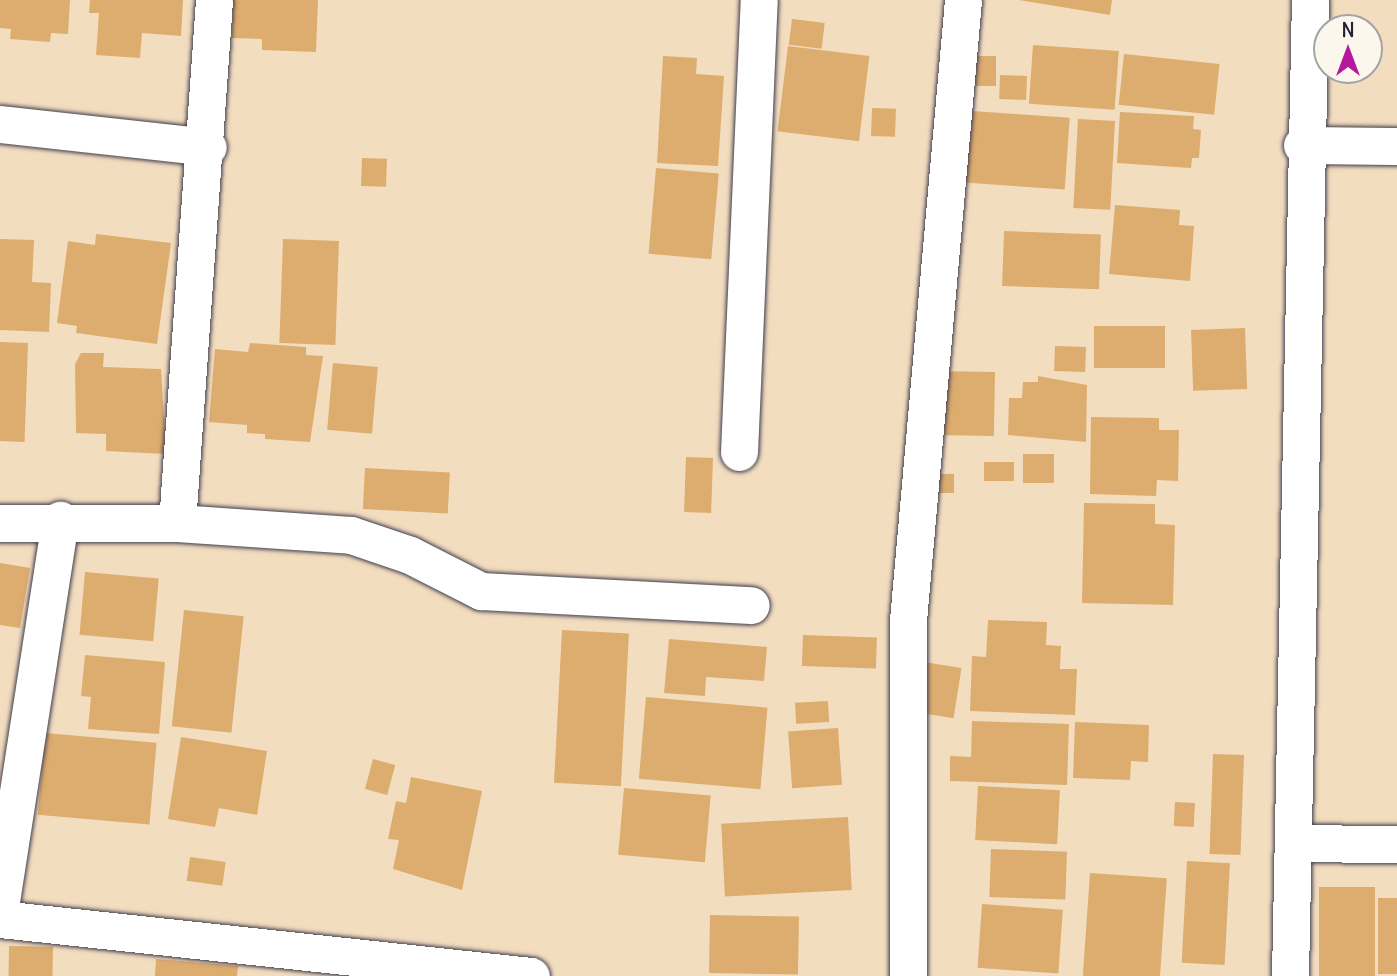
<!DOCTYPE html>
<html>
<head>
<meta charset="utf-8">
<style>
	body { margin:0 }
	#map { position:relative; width:1397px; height:976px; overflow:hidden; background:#f3ddbf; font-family:Delius,sans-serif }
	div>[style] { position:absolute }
	.building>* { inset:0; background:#ddac6f; transform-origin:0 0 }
	.roads { filter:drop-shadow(0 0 2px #413e4f) drop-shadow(0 0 2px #413e4f) }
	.minor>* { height:37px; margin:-18.5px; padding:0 18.5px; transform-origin:18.5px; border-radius:18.5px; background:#fff }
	span { translate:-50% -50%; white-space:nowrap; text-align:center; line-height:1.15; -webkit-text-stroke:5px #fbf7ec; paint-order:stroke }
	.north { position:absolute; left:1313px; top:14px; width:70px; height:70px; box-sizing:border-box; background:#fbf7ec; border:2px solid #a4a2a5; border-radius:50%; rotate:0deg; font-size:19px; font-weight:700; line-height:28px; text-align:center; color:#22223b }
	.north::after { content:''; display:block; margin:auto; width:24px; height:32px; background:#b5179e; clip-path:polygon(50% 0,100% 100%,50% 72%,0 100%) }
</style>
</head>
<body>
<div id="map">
	<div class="building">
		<i style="clip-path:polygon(0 0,70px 0,68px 34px,51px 33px,50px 42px,10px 39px,11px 29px,0 28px)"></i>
		<i style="clip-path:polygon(90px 0,183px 0,181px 36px,142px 33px,140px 58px,96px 55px,99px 13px,89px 13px)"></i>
		<i style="clip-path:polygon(233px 0,318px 0,316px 52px,262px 50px,262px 39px,232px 38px)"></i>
		<i style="clip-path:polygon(1019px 0,1112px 0,1110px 15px)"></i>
		<i style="left:792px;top:19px;width:33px;height:26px;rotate:7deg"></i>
		<i style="left:1033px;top:45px;width:86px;height:59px;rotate:4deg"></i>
		<i style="left:788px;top:46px;width:82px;height:86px;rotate:7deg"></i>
		<i style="left:1124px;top:54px;width:96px;height:51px;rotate:6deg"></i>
		<i style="clip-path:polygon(663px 56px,697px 58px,696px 74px,724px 76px,718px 166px,657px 163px)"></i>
		<i style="left:966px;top:56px;width:30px;height:30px"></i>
		<i style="left:1000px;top:75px;width:27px;height:24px;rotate:2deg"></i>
		<i style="left:872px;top:108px;width:24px;height:28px;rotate:2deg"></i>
		<i style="left:959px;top:110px;width:111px;height:72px;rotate:4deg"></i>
		<i style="clip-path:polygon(1120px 112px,1194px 116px,1193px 129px,1201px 130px,1199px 158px,1192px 158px,1191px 168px,1117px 163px)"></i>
		<i style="left:1078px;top:119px;width:37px;height:89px;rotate:3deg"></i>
		<i style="left:362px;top:158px;width:25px;height:28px;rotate:2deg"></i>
		<i style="left:656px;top:168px;width:63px;height:86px;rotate:5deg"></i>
		<i style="clip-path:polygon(1115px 205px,1180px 210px,1179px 225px,1194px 226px,1190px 281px,1109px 274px)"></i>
		<i style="left:1004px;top:231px;width:97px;height:55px;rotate:2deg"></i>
		<i style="clip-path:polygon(96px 234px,171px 243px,157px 344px,76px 333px,77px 326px,57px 323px,68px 241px,95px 245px)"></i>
		<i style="clip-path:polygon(0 239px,34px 240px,32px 282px,51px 283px,49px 332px,0 330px)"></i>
		<i style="left:283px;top:239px;width:56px;height:104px;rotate:2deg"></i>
		<i style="left:1094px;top:326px;width:71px;height:42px"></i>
		<i style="left:1245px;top:328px;width:61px;height:54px;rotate:88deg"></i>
		<i style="left:0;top:342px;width:28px;height:99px;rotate:2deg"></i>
		<i style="clip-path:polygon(250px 343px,306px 347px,306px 355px,323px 356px,310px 442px,265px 439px,265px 434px,247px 433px,247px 425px,209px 422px,215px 349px,248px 352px)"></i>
		<i style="left:1055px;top:346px;width:31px;height:25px;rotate:2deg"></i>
		<i style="clip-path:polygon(81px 353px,104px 353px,103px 367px,161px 369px,166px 454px,106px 451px,106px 434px,76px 433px,75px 364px)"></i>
		<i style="left:333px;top:363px;width:45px;height:67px;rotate:5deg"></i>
		<i style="left:937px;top:371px;width:58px;height:64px;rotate:1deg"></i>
		<i style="clip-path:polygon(1038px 376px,1087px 385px,1086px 442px,1008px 435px,1009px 398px,1022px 398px,1023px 382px,1038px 382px)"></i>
		<i style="clip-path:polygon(1091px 417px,1159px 418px,1159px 430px,1179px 430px,1178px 481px,1157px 480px,1156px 496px,1090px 494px)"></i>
		<i style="left:1023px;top:454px;width:31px;height:29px"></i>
		<i style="left:686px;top:457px;width:27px;height:55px;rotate:2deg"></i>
		<i style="left:984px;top:462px;width:30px;height:19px"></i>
		<i style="left:365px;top:468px;width:85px;height:41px;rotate:3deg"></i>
		<i style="left:938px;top:474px;width:16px;height:19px"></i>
		<i style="clip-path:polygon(1084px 503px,1155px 504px,1155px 524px,1175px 525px,1173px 605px,1082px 603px)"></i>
		<i style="clip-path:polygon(0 563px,30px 568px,20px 628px,0 625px)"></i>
		<i style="left:85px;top:572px;width:74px;height:63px;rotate:5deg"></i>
		<i style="left:184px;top:610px;width:60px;height:117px;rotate:6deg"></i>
		<i style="clip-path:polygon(988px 620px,1047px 622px,1046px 645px,1061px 646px,1060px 669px,1077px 669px,1075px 715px,970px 711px,972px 656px,986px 657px)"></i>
		<i style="left:562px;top:630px;width:67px;height:153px;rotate:3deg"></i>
		<i style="left:803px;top:635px;width:74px;height:31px;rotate:2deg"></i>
		<i style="clip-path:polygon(669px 639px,767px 647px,764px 681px,706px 677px,705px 696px,664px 693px)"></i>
		<i style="clip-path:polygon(85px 655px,165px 662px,159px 734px,88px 729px,91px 697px,81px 696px)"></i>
		<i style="left:924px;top:662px;width:38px;height:51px;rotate:9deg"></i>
		<i style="left:646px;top:697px;width:122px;height:82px;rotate:5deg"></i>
		<i style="left:828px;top:701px;width:21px;height:33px;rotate:87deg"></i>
		<i style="clip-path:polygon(972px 721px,1069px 724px,1067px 785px,950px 781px,950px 756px,971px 757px)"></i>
		<i style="clip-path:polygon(1075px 722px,1149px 725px,1148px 762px,1131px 761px,1130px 780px,1073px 778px)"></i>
		<i style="left:838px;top:728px;width:57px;height:50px;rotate:86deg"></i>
		<i style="left:45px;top:733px;width:112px;height:82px;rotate:5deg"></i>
		<i style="clip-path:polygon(181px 737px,267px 751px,257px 815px,219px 808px,215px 827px,168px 819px)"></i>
		<i style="left:1213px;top:754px;width:31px;height:100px;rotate:2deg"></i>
		<i style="left:373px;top:759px;width:23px;height:31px;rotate:15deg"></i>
		<i style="clip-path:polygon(411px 777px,482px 791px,462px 890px,393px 869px,399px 840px,388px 839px,396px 801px,406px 803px)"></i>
		<i style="left:978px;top:786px;width:82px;height:54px;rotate:3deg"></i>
		<i style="left:624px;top:788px;width:87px;height:67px;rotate:5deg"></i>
		<i style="left:1175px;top:802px;width:20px;height:24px;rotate:3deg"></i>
		<i style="left:848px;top:817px;width:73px;height:127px;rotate:87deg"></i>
		<i style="left:991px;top:849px;width:76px;height:48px;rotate:2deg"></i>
		<i style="left:190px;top:857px;width:36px;height:24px;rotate:8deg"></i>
		<i style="left:1187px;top:861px;width:43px;height:102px;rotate:3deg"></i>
		<i style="left:1090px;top:873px;width:77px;height:103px;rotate:4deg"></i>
		<i style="left:1319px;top:887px;width:56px;height:89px"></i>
		<i style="left:1378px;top:898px;width:19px;height:76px"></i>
		<i style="left:982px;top:904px;width:81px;height:64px;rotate:4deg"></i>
		<i style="left:710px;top:915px;width:89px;height:58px;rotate:1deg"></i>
		<i style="left:9px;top:946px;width:44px;height:30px;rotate:1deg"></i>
		<i style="clip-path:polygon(156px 959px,238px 966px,237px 976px,155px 976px)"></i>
	</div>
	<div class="roads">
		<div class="minor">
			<i style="left:0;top:124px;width:209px;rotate:6.3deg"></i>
			<i style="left:1302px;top:145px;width:95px;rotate:0.6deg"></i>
			<i style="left:739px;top:452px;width:452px;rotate:-87.5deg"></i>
			<i style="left:0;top:523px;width:177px"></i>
			<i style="left:177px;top:523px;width:174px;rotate:3.9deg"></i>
			<i style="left:351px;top:535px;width:62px;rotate:18.7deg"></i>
			<i style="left:410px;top:555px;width:80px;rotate:26.9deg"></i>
			<i style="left:481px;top:591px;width:270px;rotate:3deg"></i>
			<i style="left:177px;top:523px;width:524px;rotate:-85.95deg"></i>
			<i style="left:1293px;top:843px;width:104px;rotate:0.6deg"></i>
			<i style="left:0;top:908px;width:393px;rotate:-81.2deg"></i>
			<i style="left:0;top:919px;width:534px;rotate:6.13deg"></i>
			<i style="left:908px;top:976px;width:356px;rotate:-90deg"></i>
			<i style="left:908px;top:620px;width:622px;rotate:-84.93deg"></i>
			<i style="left:1290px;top:976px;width:976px;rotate:-88.83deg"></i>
		</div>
	</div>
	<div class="north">N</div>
</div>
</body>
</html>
